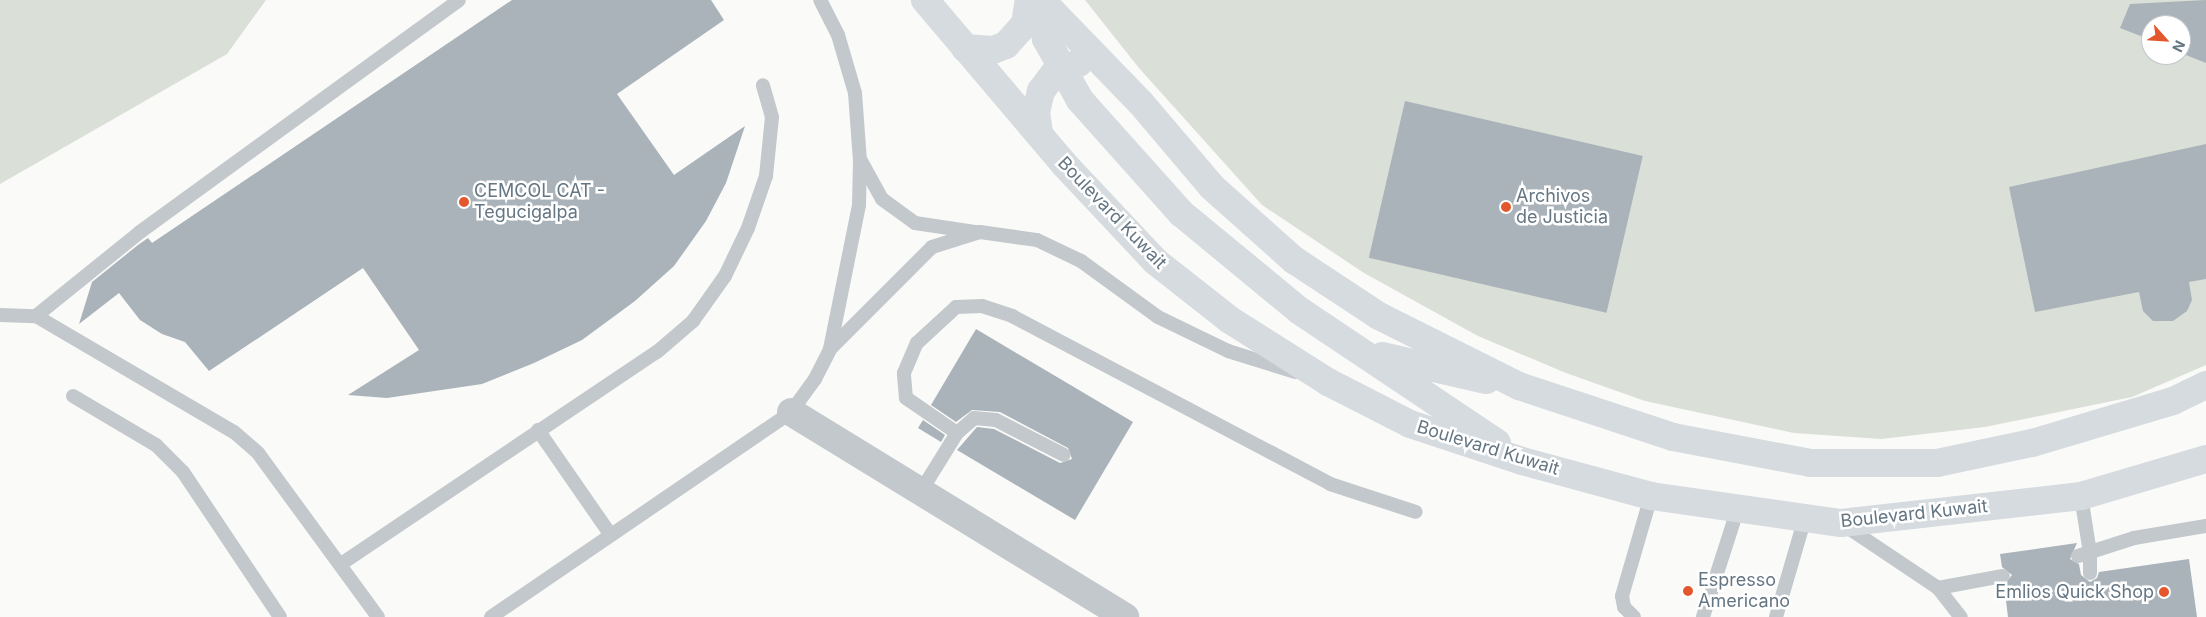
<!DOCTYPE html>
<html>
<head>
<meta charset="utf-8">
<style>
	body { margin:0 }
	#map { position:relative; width:2206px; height:617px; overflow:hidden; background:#fafaf8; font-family:Inter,sans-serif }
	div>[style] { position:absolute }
	.green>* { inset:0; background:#dadfd7 }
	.building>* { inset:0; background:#aab3b9; transform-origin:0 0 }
	.service>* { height:14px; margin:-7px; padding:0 7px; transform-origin:7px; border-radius:7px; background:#c3c8cc }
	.minor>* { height:28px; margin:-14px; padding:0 14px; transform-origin:14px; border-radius:14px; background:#c3c8cc }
	.primary>* { height:28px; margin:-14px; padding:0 14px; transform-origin:14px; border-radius:14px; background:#d6dbdf }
	.dots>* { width:14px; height:14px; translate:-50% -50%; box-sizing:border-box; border:2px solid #fff; border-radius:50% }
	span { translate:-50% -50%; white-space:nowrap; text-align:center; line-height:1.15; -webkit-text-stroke:5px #fff; paint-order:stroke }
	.poi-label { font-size:18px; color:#657683 }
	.left { translate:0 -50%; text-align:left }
	.right { translate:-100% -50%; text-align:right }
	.street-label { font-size:18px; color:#657683 }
	.north { position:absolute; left:2141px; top:15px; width:50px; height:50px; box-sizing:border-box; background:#fff; border:1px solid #c1c8cd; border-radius:50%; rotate:116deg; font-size:14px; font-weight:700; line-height:20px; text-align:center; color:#657683 }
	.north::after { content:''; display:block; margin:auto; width:18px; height:22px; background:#e4572e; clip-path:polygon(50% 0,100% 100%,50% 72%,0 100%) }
</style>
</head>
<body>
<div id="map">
	<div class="green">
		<i style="clip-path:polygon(0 0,266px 0,227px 54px,0 184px)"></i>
		<i style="clip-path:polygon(evenodd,1085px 0,2206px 0,2206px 365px,2132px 397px,1985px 427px,1881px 439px,1794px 433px,1645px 401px,1566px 373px,1478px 336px,1364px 273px,1262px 205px,1139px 68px,1085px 0,2151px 25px,2181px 25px,2181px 55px,2151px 55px,2151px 25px)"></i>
	</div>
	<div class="building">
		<i style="clip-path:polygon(512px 0,711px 0,724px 20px,617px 94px,674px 175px,745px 126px,726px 183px,706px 221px,674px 266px,635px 301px,582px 340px,534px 363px,482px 384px,387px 398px,348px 395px,419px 350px,363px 268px,209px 371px,185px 342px,162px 334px,140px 320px,119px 293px,79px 324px,92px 282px,138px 245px,148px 238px,152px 243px)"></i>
		<i style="clip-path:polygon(2206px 0,2206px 63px,2181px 53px,2181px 25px,2151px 25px,2151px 40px,2120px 28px,2130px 4px)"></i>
		<i style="left:1405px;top:101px;width:244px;height:161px;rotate:13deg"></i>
		<i style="clip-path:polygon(2206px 144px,2206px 279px,2189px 282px,2192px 300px,2187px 311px,2173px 321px,2153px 321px,2143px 311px,2139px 292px,2035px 312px,2009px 187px)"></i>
		<i style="clip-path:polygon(976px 329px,1133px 422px,1075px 520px,957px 450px,977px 427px,994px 429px,1060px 463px,1072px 459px,1068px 448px,1000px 412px,972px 410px,956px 422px,931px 405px)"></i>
		<i style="clip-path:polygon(923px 420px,945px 435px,941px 442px,918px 428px)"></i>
		<i style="clip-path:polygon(2077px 543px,2070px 559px,2079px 564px,2081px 575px,2090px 582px,2097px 578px,2099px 572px,2189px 559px,2197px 617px,2008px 617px,2004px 585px,2012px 575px,2002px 567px,2000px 554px)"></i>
	</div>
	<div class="service">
		<i style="left:861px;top:161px;width:43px;rotate:61.1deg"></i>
		<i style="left:882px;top:199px;width:41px;rotate:36deg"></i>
		<i style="left:915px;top:223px;width:62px;rotate:8.4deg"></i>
		<i style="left:0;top:315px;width:36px;rotate:2deg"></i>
		<i style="left:36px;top:316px;width:229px;rotate:30.4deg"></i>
		<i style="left:234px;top:432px;width:32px;rotate:41deg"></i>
		<i style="left:258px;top:453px;width:203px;rotate:53.8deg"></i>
		<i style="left:36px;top:316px;width:134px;rotate:-38.9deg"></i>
		<i style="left:140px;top:232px;width:394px;rotate:-36deg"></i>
		<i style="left:830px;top:349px;width:144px;rotate:-45deg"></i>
		<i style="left:932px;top:247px;width:50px;rotate:-17.4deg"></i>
		<i style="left:980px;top:232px;width:58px;rotate:8deg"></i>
		<i style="left:1037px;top:240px;width:49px;rotate:25.5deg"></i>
		<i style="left:1081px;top:261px;width:95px;rotate:36deg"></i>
		<i style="left:1158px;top:317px;width:78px;rotate:25.9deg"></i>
		<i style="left:1228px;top:351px;width:70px;rotate:17.4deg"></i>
		<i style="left:73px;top:396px;width:96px;rotate:30.6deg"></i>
		<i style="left:156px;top:445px;width:38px;rotate:45deg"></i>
		<i style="left:183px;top:472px;width:174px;rotate:56.2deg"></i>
		<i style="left:538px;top:430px;width:126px;rotate:55.3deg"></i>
		<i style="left:957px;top:433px;width:62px;rotate:-145.5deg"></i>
		<i style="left:906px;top:398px;width:25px;rotate:-95deg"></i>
		<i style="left:904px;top:373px;width:33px;rotate:-67deg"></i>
		<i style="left:917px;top:343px;width:53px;rotate:-42.7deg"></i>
		<i style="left:956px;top:307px;width:26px;rotate:-2deg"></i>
		<i style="left:982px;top:306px;width:32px;rotate:18deg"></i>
		<i style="left:1012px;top:316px;width:360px;rotate:27.8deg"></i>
		<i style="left:1330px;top:484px;width:90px;rotate:18deg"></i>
		<i style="left:921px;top:491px;width:68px;rotate:-58.2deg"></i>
		<i style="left:957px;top:433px;width:23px;rotate:-41deg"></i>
		<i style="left:974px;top:418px;width:22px;rotate:5deg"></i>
		<i style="left:996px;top:420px;width:76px;rotate:27.2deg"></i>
		<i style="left:2081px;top:496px;width:58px;rotate:81deg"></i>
		<i style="left:2090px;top:553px;width:20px;rotate:90deg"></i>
		<i style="left:1844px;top:525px;width:113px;rotate:33.8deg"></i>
		<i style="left:1938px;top:588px;width:37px;rotate:52deg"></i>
		<i style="left:2078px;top:556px;width:59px;rotate:-17.8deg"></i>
		<i style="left:2134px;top:538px;width:73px;rotate:-9.5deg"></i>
		<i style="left:341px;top:564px;width:381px;rotate:-33.9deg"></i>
		<i style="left:657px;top:352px;width:48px;rotate:-40.7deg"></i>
		<i style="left:693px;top:321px;width:55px;rotate:-54.6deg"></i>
		<i style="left:725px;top:276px;width:53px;rotate:-64.4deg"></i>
		<i style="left:748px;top:228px;width:55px;rotate:-70.9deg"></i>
		<i style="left:766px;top:176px;width:59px;rotate:-84.2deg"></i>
		<i style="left:772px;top:117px;width:33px;rotate:-106deg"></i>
		<i style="left:1938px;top:588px;width:66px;rotate:-10.5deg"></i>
		<i style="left:491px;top:617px;width:363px;rotate:-34.3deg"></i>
		<i style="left:791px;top:412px;width:41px;rotate:-54deg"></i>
		<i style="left:815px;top:379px;width:34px;rotate:-63deg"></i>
		<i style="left:830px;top:349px;width:147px;rotate:-78.6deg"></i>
		<i style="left:859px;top:205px;width:44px;rotate:-88.7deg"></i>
		<i style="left:860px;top:161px;width:68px;rotate:-94.2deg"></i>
		<i style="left:855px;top:93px;width:60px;rotate:-106.3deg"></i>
		<i style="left:838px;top:35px;width:39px;rotate:-117deg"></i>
		<i style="left:1634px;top:617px;width:14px;rotate:-135deg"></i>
		<i style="left:1624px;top:607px;width:11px;rotate:-100deg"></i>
		<i style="left:1622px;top:596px;width:104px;rotate:-73.8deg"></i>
		<i style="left:1703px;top:617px;width:114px;rotate:-72.2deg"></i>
		<i style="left:1776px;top:617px;width:103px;rotate:-73.7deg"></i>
	</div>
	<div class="minor">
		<i style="left:791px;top:412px;width:392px;rotate:31.5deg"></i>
	</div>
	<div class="primary">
		<i style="left:925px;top:0;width:215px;rotate:49.7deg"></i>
		<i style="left:1064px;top:164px;width:133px;rotate:46.8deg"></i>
		<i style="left:1155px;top:261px;width:95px;rotate:38.2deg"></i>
		<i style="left:1230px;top:320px;width:116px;rotate:32.3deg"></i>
		<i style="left:1328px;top:382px;width:92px;rotate:27.1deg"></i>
		<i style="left:1410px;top:424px;width:118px;rotate:18.3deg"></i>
		<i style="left:1522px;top:461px;width:134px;rotate:15.2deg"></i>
		<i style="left:1651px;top:496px;width:192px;rotate:8.1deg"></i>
		<i style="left:1841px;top:523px;width:242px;rotate:-6.4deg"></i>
		<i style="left:2081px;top:496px;width:130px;rotate:-16.5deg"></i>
		<i style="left:1037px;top:0;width:40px;rotate:77deg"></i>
		<i style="left:1046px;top:39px;width:70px;rotate:60.9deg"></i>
		<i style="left:1080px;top:100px;width:152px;rotate:48.2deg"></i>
		<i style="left:1181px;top:213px;width:154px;rotate:39.5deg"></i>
		<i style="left:1300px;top:311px;width:237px;rotate:33.8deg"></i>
		<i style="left:1041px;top:0;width:142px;rotate:45.9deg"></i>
		<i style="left:1140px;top:102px;width:111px;rotate:49.7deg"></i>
		<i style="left:1212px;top:187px;width:110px;rotate:41.7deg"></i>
		<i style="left:1294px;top:260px;width:102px;rotate:33.4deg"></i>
		<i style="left:1379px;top:316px;width:157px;rotate:26.6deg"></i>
		<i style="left:1519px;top:386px;width:162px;rotate:18.3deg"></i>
		<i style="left:1673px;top:437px;width:139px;rotate:10.7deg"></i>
		<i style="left:1810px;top:463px;width:127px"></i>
		<i style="left:1937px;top:463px;width:97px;rotate:-11.9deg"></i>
		<i style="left:2032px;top:443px;width:147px;rotate:-16.6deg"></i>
		<i style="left:2173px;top:401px;width:37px;rotate:-26deg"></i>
		<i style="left:965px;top:48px;width:28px;rotate:4deg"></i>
		<i style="left:993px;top:50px;width:14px;rotate:-21deg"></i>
		<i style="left:1006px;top:45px;width:28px;rotate:-48deg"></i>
		<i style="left:1025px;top:24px;width:24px;rotate:-81deg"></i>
		<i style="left:1039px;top:133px;width:21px;rotate:-98deg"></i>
		<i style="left:1036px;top:112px;width:22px;rotate:-77deg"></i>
		<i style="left:1041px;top:91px;width:21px;rotate:-53deg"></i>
		<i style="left:1054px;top:74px;width:27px;rotate:-24deg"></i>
		<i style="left:1382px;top:356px;width:107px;rotate:13deg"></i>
	</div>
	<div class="dots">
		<i style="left:464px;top:202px;background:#e4572e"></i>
		<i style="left:1506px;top:207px;background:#e4572e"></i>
		<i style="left:1688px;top:591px;background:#e4572e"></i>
		<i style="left:2164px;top:592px;background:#e4572e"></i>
	</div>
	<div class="poi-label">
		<span class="left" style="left:474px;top:202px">CEMCOL CAT -<br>Tegucigalpa</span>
		<span class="left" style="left:1516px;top:207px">Archivos<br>de Justicia</span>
		<span class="left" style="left:1698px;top:591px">Espresso<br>Americano</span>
		<span class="right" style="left:2154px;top:592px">Emlios Quick Shop</span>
	</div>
	<div class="street-label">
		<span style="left:1112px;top:213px;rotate:46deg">Boulevard Kuwait</span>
		<span style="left:1488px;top:448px;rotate:17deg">Boulevard Kuwait</span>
		<span style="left:1914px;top:514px;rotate:-6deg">Boulevard Kuwait</span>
	</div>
	<div class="north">N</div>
</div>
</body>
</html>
